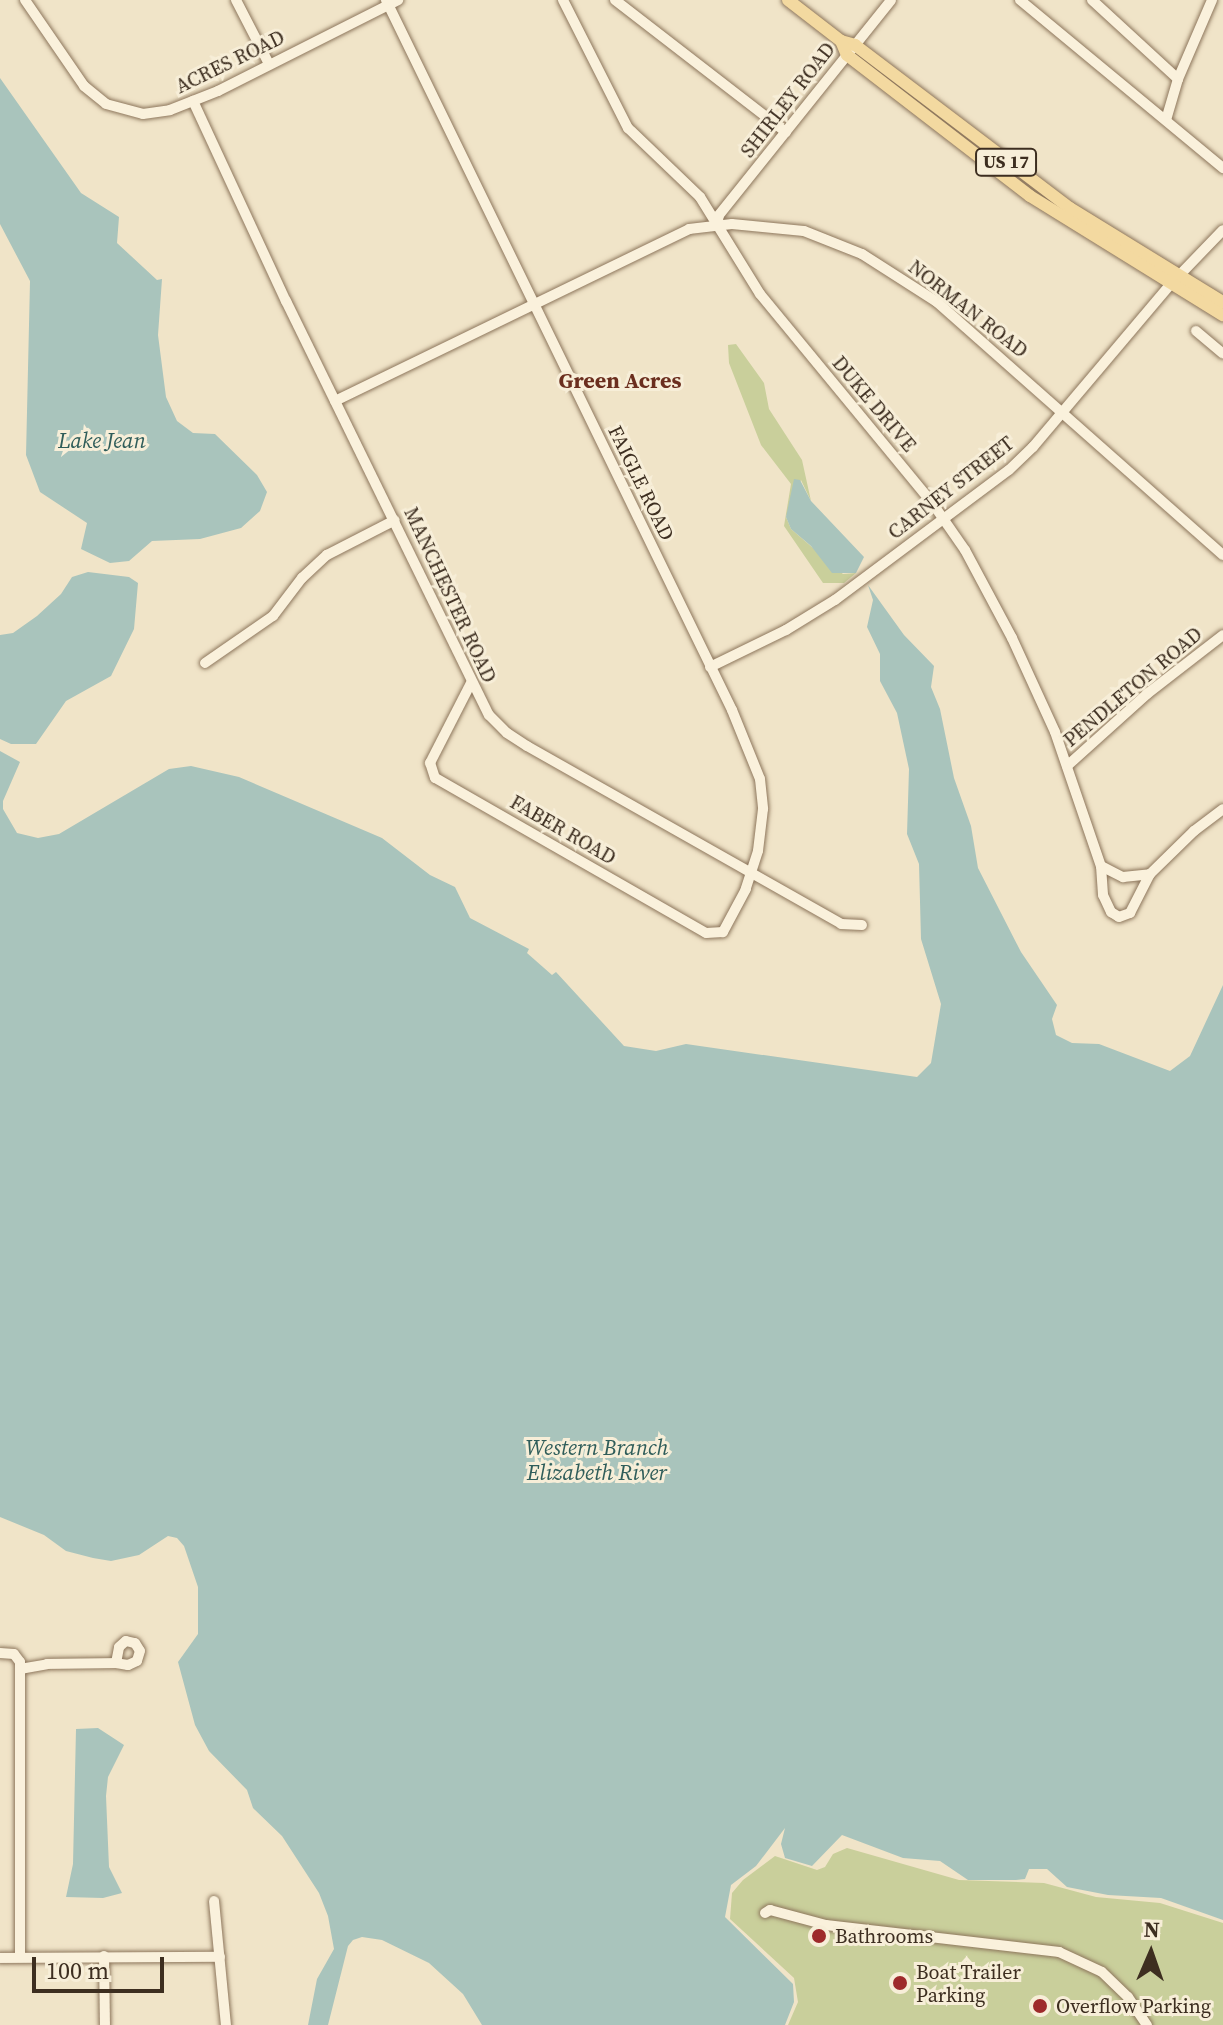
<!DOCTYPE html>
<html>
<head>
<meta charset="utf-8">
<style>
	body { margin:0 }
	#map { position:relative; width:1223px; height:2025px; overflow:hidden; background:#f0e4c8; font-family:"Source Serif 4",serif }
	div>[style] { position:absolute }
	.green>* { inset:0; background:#c9cf9b }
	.water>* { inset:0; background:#a9c4bc }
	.roads { filter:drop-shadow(0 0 2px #8d765c) drop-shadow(0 0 2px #8d765c) }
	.minor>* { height:10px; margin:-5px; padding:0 5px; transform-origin:5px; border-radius:5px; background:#faf1dc }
	.major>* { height:12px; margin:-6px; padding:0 6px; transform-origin:6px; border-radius:6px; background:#f3d9a0 }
	.dots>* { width:22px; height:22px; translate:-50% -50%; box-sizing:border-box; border:4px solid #f7eed8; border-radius:50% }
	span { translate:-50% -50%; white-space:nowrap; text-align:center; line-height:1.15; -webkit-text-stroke:6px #f7eed8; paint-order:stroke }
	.shield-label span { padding:2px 6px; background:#f7eed8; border:2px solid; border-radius:6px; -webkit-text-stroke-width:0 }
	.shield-label { font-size:18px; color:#3d2e20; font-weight:700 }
	.street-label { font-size:20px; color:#3d2e20 }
	.poi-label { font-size:20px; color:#3d2e20 }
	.left { translate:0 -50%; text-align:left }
	.neighbourhood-label { font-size:22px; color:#6b2e1e; font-weight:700 }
	.water-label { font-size:22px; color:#2f5d5a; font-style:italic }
	.north { position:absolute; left:1111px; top:1913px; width:80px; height:80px; -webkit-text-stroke:6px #f7eed8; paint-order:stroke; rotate:2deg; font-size:22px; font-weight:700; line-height:32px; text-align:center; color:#3d2e20 }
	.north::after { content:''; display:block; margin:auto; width:28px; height:36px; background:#3d2e20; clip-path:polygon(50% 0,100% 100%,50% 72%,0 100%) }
	.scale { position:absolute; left:32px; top:1957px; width:132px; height:36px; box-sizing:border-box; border:4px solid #3d2e20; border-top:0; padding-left:10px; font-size:24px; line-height:28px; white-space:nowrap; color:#3d2e20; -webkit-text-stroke:6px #f7eed8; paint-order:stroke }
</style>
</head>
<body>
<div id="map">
	<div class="green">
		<i style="clip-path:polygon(736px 344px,764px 383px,769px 409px,802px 460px,811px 501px,801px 480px,786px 517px,791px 529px,843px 574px,856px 573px,844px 583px,823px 583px,784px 526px,791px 484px,761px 445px,729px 363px,728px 345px)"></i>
		<i style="clip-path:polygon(847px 1848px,959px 1880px,1044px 1883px,1096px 1897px,1160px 1903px,1223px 1923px,1223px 2025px,788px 2025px,798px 2002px,794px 1978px,730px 1919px,732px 1893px,743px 1880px,775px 1856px,817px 1870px,825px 1867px,833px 1854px)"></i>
	</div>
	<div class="water">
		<i style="clip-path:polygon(0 78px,81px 193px,119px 217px,117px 243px,157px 280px,162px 279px,158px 335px,166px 397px,177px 421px,193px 433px,215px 434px,257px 475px,267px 492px,260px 511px,241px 528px,200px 539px,152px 541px,129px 561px,110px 563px,81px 549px,87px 523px,40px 492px,26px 455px,30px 281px,0 224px)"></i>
		<i style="clip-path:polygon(794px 479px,800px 480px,811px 501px,864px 557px,856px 573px,832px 573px,811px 546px,791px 529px,786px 517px)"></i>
		<i style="clip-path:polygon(88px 572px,129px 577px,138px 583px,134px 629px,111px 676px,66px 701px,36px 744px,11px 744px,0 739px,0 635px,13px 633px,37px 616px,61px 594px,72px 577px)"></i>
		<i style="clip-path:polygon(868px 585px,904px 635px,934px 666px,931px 687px,940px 709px,954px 778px,971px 826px,978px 868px,1021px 952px,1057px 1005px,1052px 1019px,1056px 1035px,1072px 1043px,1099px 1044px,1170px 1071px,1190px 1056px,1223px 985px,1223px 1920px,1161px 1898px,1108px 1895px,1067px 1887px,1047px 1869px,1029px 1869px,1025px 1879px,1016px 1880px,968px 1880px,940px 1861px,903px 1858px,842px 1835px,812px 1866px,785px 1858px,781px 1844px,785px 1828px,756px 1866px,731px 1885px,725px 1917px,793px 1984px,794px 2002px,785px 2025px,482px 2025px,463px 1994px,429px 1963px,382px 1940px,362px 1937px,353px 1940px,348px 1946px,328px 2025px,308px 2025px,317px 1979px,334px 1949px,328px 1916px,319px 1893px,282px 1836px,253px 1808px,247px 1790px,209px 1751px,195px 1725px,178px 1662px,198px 1634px,198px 1587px,184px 1546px,177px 1538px,168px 1536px,139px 1555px,111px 1561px,93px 1558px,66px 1551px,44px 1535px,0 1517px,0 751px,20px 762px,3px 801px,3px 809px,17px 833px,38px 838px,59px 834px,169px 769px,191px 766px,239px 777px,382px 838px,430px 875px,455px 887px,470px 918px,529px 949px,527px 953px,552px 975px,556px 972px,624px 1046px,656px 1051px,686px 1044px,917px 1077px,931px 1063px,941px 1004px,921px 939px,919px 864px,907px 834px,909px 769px,897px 713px,880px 681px,880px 654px,867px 627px,873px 600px)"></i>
		<i style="clip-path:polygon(98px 1728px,124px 1745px,108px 1777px,106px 1796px,109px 1867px,122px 1893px,103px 1898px,66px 1897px,73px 1864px,76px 1729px)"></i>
	</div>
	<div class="roads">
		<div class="minor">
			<i style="left:25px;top:0;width:104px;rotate:55.5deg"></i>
			<i style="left:84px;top:86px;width:28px;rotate:39deg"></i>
			<i style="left:106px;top:104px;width:38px;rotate:15deg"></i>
			<i style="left:143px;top:114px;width:27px;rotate:-8deg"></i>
			<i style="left:170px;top:110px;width:52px;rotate:-21.6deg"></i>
			<i style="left:218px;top:91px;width:202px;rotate:-26.8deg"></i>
			<i style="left:236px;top:0;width:72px;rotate:62.7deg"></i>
			<i style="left:386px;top:0;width:790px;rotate:64.02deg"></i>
			<i style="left:732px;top:710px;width:74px;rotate:67.9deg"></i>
			<i style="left:760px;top:779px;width:30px;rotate:84deg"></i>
			<i style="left:763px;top:809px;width:42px;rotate:96.8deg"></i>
			<i style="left:758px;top:851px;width:40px;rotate:108deg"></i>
			<i style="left:746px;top:889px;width:49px;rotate:118.1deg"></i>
			<i style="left:723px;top:932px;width:17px;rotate:177deg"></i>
			<i style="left:706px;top:933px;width:312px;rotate:-150.2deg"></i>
			<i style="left:435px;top:778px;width:16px;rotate:-108deg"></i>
			<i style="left:430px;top:763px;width:90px;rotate:-62.9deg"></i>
			<i style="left:563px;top:0;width:144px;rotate:63.1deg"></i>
			<i style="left:628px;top:128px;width:100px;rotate:43.8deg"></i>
			<i style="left:700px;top:197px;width:114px;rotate:58.3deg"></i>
			<i style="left:760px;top:294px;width:272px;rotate:50.5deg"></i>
			<i style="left:933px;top:504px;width:56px;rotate:55.2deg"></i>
			<i style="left:965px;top:550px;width:100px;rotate:61.9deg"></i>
			<i style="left:1012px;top:638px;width:103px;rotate:65.4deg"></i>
			<i style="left:1055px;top:732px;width:142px;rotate:71.1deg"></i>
			<i style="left:1101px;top:866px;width:29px;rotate:86deg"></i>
			<i style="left:1103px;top:895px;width:19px;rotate:65deg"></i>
			<i style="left:1111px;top:912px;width:9px;rotate:32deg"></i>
			<i style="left:1119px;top:917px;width:12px;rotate:-20deg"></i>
			<i style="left:1130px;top:913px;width:44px;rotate:-62.9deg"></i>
			<i style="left:615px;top:0;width:216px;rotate:37.7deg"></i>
			<i style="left:1020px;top:0;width:264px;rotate:39.6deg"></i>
			<i style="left:1092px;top:0;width:117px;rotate:42.6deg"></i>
			<i style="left:193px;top:101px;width:221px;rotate:65.1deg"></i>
			<i style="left:286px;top:301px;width:461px;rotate:63.9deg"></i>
			<i style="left:489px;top:715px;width:25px;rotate:45deg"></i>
			<i style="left:507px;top:733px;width:24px;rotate:33deg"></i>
			<i style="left:527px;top:746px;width:361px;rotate:29.5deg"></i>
			<i style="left:841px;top:924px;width:21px;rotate:3deg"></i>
			<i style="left:1166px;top:120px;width:43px;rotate:-73.7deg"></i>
			<i style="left:1178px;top:79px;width:86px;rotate:-66.7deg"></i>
			<i style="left:717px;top:224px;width:9px;rotate:-77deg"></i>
			<i style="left:719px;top:215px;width:275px;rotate:-51.3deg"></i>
			<i style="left:1196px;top:331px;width:35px;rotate:40deg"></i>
			<i style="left:335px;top:401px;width:394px;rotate:-25.9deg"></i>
			<i style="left:689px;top:229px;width:43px;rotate:-6.6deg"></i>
			<i style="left:732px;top:224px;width:72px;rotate:5.6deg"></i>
			<i style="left:804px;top:231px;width:62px;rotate:21.6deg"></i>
			<i style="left:862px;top:254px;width:89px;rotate:32.6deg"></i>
			<i style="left:937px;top:302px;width:382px;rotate:41.5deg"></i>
			<i style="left:205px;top:663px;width:83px;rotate:-34.7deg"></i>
			<i style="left:273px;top:616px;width:48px;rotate:-52.7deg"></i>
			<i style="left:302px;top:578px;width:34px;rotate:-43deg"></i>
			<i style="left:327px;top:555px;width:76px;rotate:-27.2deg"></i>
			<i style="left:710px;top:667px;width:85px;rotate:-26deg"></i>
			<i style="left:786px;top:630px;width:57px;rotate:-31.5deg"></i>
			<i style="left:835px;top:600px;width:217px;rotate:-36.8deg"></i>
			<i style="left:1009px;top:470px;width:33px;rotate:-44deg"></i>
			<i style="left:1033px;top:447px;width:212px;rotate:-49.8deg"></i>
			<i style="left:1170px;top:285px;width:76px;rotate:-46.1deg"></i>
			<i style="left:1067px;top:766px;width:108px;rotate:-42deg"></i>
			<i style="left:1147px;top:694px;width:96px;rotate:-37.8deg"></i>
			<i style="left:1101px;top:866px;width:25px;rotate:27deg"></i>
			<i style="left:1123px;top:877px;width:27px;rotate:-6deg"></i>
			<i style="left:1150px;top:874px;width:62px;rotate:-44.3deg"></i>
			<i style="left:1194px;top:831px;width:36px;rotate:-37deg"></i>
			<i style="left:126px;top:1641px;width:9px;rotate:13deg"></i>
			<i style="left:135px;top:1643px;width:9px;rotate:58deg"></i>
			<i style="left:140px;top:1651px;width:10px;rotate:107deg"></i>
			<i style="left:137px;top:1661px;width:10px;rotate:156deg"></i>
			<i style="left:128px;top:1665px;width:12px;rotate:-171deg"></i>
			<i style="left:116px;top:1663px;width:16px;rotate:-79deg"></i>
			<i style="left:119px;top:1647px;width:9px;rotate:-41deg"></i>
			<i style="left:0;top:1653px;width:14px;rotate:4deg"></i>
			<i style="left:14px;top:1654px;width:10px;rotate:53deg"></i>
			<i style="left:20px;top:1662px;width:295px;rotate:90deg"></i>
			<i style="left:20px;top:1669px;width:27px;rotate:-10deg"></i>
			<i style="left:47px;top:1664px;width:69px;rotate:-0.8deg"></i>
			<i style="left:214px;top:1901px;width:125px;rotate:84.5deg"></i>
			<i style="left:765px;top:1913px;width:6px;rotate:-31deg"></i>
			<i style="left:770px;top:1910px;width:58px;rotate:15deg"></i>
			<i style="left:826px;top:1925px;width:235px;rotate:6.6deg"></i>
			<i style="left:1059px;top:1952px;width:47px;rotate:24.9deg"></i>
			<i style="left:1102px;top:1972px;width:36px;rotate:44deg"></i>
			<i style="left:1128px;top:1997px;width:34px;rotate:56deg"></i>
			<i style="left:104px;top:1956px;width:69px;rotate:89.2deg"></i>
			<i style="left:0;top:1958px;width:220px;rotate:-0.3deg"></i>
		</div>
		<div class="major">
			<i style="left:788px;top:0;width:67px;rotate:37.7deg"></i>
			<i style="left:841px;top:41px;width:15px;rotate:16deg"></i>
			<i style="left:855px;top:45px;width:270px;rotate:37.2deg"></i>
			<i style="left:1070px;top:208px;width:180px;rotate:31.6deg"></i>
			<i style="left:841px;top:41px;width:15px;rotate:67deg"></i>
			<i style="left:847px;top:55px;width:231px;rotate:37.6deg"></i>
			<i style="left:1030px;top:196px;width:227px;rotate:31.7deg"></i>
		</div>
	</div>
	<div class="dots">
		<i style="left:819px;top:1936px;background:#9e2a2b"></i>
		<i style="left:900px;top:1983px;background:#9e2a2b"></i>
		<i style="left:1040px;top:2006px;background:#9e2a2b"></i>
	</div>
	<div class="shield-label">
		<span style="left:1006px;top:162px">US 17</span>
	</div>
	<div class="street-label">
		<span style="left:230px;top:62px;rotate:-26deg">ACRES ROAD</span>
		<span style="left:788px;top:100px;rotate:-52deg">SHIRLEY ROAD</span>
		<span style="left:968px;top:309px;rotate:38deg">NORMAN ROAD</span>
		<span style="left:874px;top:404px;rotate:50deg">DUKE DRIVE</span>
		<span style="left:641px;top:483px;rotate:64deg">FAIGLE ROAD</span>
		<span style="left:951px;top:488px;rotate:-38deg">CARNEY STREET</span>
		<span style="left:450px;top:595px;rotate:65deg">MANCHESTER ROAD</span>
		<span style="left:1133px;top:687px;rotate:-40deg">PENDLETON ROAD</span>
		<span style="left:563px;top:830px;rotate:30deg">FABER ROAD</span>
	</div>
	<div class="poi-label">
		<span class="left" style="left:835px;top:1936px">Bathrooms</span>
		<span class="left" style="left:916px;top:1984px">Boat Trailer<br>Parking</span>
		<span class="left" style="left:1056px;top:2006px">Overflow Parking</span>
	</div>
	<div class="neighbourhood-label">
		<span style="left:620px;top:381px">Green Acres</span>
	</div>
	<div class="water-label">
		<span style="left:102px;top:441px">Lake Jean</span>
		<span style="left:597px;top:1460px">Western Branch<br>Elizabeth River</span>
	</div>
	<div class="north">N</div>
	<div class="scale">100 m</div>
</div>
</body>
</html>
